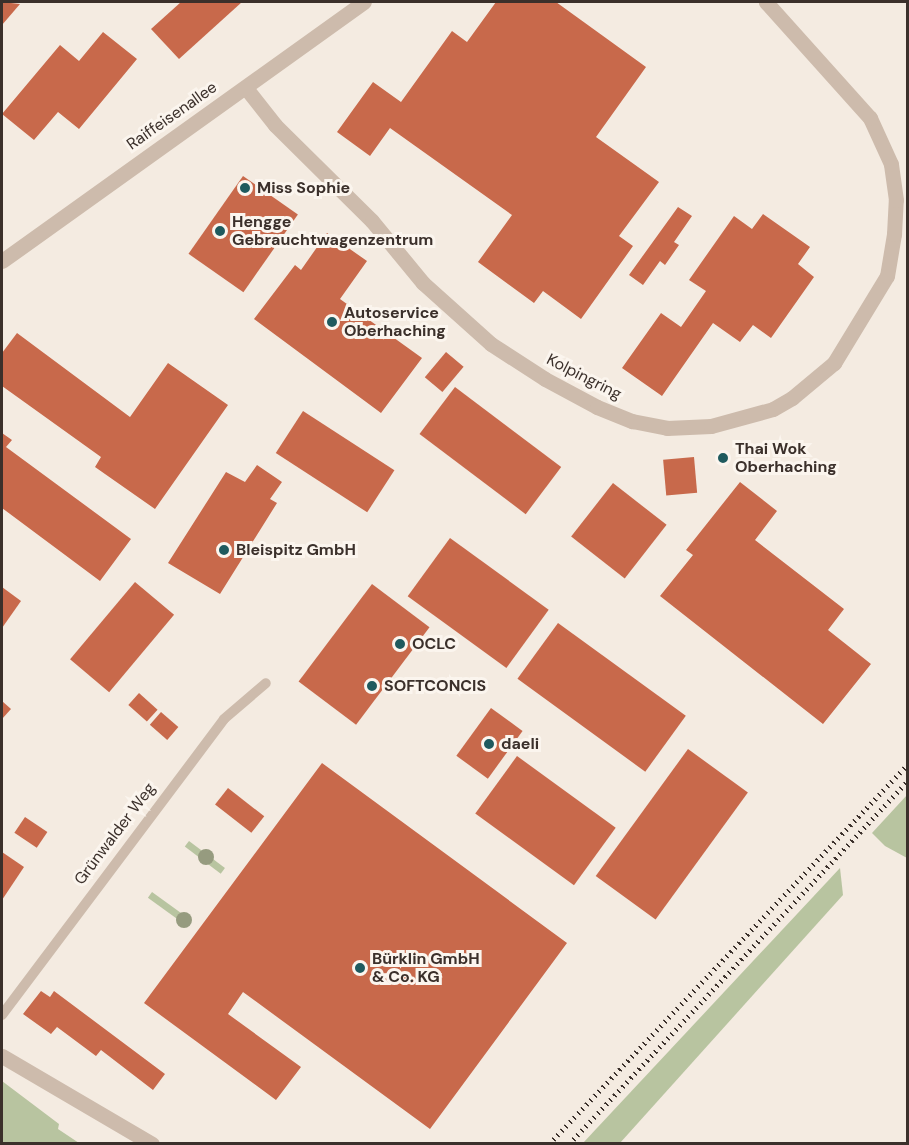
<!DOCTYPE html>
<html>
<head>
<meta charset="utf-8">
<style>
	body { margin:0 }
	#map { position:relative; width:909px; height:1145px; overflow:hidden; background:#f4ebe1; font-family:"DM Sans",sans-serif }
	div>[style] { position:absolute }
	.green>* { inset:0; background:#b8c4a0; transform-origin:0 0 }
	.building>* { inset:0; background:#c8694b; transform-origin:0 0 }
	.lane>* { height:10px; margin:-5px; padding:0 5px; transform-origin:5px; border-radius:5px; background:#cdbbac }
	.street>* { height:15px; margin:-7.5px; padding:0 7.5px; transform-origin:7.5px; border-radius:7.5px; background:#cdbbac }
	.rail>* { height:4.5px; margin-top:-2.25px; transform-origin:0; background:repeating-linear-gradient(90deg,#3b302b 0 1.5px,transparent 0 6px) }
	.trees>* { width:16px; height:16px; margin:-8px; border-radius:50%; background:#969b7f }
	.dots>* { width:16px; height:16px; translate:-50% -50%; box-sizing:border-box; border:3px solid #fbf5ee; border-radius:50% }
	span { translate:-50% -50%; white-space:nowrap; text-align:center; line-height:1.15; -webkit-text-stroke:6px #fbf5ee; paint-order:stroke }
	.street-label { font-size:16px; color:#3b302b }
	.poi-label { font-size:16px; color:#3b302b; font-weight:700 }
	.left { translate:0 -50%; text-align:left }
	.frame { position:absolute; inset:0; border:3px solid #3b302b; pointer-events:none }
</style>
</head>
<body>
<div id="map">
	<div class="green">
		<i style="clip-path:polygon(907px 795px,907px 858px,885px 846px,872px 833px)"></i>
		<i style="left:189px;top:841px;width:45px;height:7px;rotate:37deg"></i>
		<i style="clip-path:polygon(840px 868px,843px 895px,620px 1143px,583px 1143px)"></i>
		<i style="left:152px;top:892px;width:44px;height:7px;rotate:36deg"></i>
		<i style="clip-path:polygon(2px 1081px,59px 1124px,58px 1129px,79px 1143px,2px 1143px)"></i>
	</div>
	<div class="building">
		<i style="clip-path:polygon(2px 2px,20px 4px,2px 25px)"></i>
		<i style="clip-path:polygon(181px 2px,242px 2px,179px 59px,151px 29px)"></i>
		<i style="clip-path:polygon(496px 2px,556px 2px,646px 67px,596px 137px,659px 182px,619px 236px,633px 246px,581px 319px,543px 291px,534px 303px,478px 262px,512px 215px,390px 128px,370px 156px,337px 132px,373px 82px,401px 102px,452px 31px,467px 42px)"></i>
		<i style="clip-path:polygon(103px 32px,137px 59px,79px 129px,58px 112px,34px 140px,2px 114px,60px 45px,79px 61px)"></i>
		<i style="left:243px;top:176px;width:67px;height:95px;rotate:35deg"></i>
		<i style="clip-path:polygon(678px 207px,692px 216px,674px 242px,679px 245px,665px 265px,660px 261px,643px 285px,629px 275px)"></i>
		<i style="clip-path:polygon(763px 214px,810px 247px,798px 264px,814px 277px,771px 338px,753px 325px,740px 342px,713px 323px,662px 396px,622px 368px,661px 313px,681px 327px,706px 291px,689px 280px,734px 216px,752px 229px)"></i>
		<i style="clip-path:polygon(327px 233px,367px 261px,340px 299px,422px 358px,381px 413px,254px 319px,295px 265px,301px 270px)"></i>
		<i style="clip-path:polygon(17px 333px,130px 417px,168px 363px,228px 405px,155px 509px,95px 467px,101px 457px,2px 386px,2px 353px)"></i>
		<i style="left:446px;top:352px;width:23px;height:33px;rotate:40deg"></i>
		<i style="left:455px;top:387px;width:133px;height:59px;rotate:37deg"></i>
		<i style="left:303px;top:411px;width:109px;height:50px;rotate:33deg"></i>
		<i style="clip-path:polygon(2px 433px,12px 440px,6px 447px,131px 539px,100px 581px,2px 508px)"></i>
		<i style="left:694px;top:457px;width:36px;height:31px;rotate:85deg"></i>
		<i style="clip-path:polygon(257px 465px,282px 482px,270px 499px,277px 503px,220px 594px,168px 563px,226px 472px,245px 482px)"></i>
		<i style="clip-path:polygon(740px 482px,777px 511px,755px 540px,844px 609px,828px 630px,871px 664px,823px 724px,660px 596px,693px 555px,686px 550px)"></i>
		<i style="left:613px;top:483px;width:68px;height:68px;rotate:38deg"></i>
		<i style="left:450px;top:538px;width:122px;height:72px;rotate:36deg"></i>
		<i style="left:135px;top:582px;width:51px;height:101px;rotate:40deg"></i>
		<i style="left:372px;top:584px;width:72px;height:122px;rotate:37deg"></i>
		<i style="clip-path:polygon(2px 587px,21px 601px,2px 628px)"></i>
		<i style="left:558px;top:623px;width:158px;height:69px;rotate:36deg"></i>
		<i style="left:139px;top:693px;width:25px;height:16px;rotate:42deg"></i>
		<i style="clip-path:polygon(2px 701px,11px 709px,2px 719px)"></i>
		<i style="left:491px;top:708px;width:39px;height:59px;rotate:36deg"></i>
		<i style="left:161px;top:712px;width:23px;height:17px;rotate:41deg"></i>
		<i style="left:688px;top:749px;width:74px;height:157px;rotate:36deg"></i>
		<i style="left:517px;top:756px;width:122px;height:71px;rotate:36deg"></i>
		<i style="clip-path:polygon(322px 763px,567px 943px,430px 1129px,243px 992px,228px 1014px,301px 1067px,276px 1100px,144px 1003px)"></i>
		<i style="left:228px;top:788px;width:46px;height:21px;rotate:38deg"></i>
		<i style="left:25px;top:817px;width:27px;height:19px;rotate:34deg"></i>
		<i style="clip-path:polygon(2px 852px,24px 867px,2px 900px)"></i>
		<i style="clip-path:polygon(41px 991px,50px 997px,54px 991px,165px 1074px,153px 1090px,101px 1050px,96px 1056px,57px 1027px,51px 1034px,23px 1014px)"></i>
	</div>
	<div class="lane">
		<i style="left:2px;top:1015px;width:370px;rotate:-53.1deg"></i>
		<i style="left:224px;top:719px;width:55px;rotate:-40.6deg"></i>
	</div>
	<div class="street">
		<i style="left:246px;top:88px;width:47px;rotate:51.9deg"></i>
		<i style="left:275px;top:125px;width:136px;rotate:44.7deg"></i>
		<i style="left:372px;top:221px;width:80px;rotate:50.6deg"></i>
		<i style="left:423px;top:283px;width:91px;rotate:41.9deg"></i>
		<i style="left:491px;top:344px;width:64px;rotate:32.9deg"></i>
		<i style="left:545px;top:379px;width:59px;rotate:28.3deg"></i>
		<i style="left:597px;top:407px;width:38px;rotate:22deg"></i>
		<i style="left:632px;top:421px;width:36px;rotate:11deg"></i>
		<i style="left:667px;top:428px;width:44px;rotate:-2.6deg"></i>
		<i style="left:711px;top:426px;width:64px;rotate:-15.3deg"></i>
		<i style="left:773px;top:409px;width:22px;rotate:-30deg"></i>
		<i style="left:792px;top:398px;width:55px;rotate:-39.8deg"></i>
		<i style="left:834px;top:363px;width:102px;rotate:-58.7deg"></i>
		<i style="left:887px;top:276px;width:43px;rotate:-80.5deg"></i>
		<i style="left:894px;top:234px;width:34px;rotate:-87deg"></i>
		<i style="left:896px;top:200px;width:36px;rotate:-98deg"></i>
		<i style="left:891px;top:164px;width:51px;rotate:-114.5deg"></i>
		<i style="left:870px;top:118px;width:156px;rotate:-131.9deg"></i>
		<i style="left:2px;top:261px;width:445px;rotate:-35.6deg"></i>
		<i style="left:2px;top:1056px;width:174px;rotate:30.4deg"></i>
	</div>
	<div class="rail">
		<i style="left:549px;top:1144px;width:523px;rotate:-46.63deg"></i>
		<i style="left:569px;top:1144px;width:497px;rotate:-47deg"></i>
	</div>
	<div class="trees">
		<i style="left:206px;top:857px"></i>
		<i style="left:184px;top:920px"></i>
	</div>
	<div class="dots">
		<i style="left:245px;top:188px;background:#1f5a5e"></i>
		<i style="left:220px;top:231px;background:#1f5a5e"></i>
		<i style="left:332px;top:322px;background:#1f5a5e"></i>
		<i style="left:723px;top:458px;background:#1f5a5e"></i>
		<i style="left:224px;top:550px;background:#1f5a5e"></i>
		<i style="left:400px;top:644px;background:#1f5a5e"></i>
		<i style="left:372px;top:686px;background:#1f5a5e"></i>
		<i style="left:489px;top:744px;background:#1f5a5e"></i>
		<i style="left:360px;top:968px;background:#1f5a5e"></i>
	</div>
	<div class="street-label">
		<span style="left:172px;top:116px;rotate:-35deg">Raiffeisenallee</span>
		<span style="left:584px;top:377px;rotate:27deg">Kolpingring</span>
		<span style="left:115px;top:834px;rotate:-53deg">Grünwalder Weg</span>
	</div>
	<div class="poi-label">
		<span class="left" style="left:257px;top:188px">Miss Sophie</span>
		<span class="left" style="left:232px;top:231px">Hengge<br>Gebrauchtwagenzentrum</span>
		<span class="left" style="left:344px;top:322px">Autoservice<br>Oberhaching</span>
		<span class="left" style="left:735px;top:458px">Thai Wok<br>Oberhaching</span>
		<span class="left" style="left:236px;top:550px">Bleispitz GmbH</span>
		<span class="left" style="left:412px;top:644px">OCLC</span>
		<span class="left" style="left:384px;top:686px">SOFTCONCIS</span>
		<span class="left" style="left:501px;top:744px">daeli</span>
		<span class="left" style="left:372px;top:968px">Bürklin GmbH<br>&amp; Co. KG</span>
	</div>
	<div class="frame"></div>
</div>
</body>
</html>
